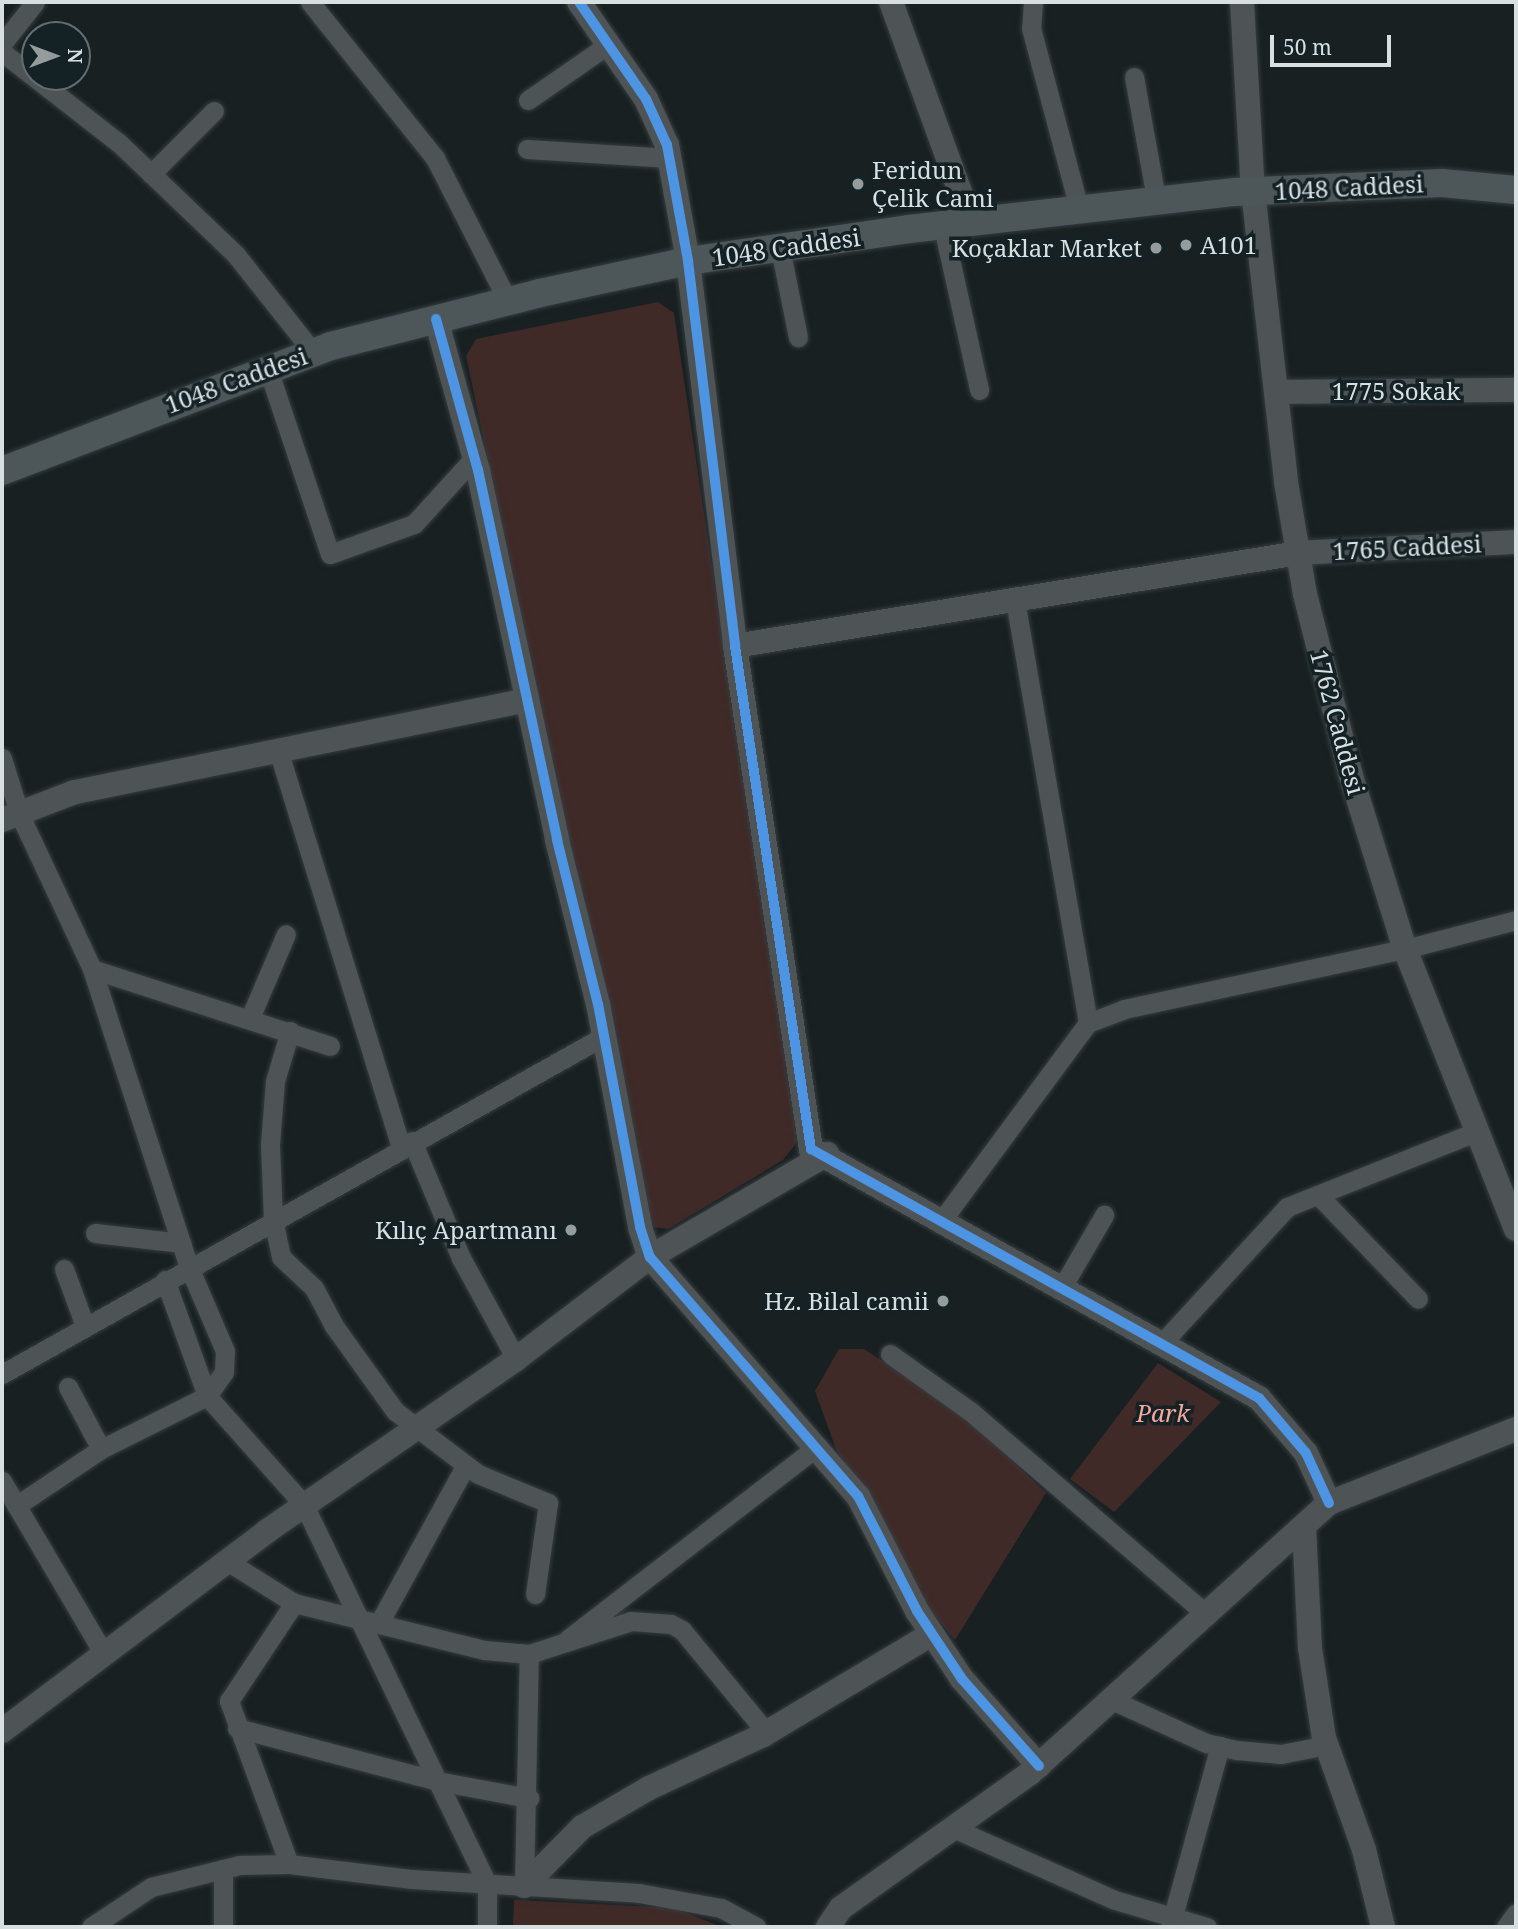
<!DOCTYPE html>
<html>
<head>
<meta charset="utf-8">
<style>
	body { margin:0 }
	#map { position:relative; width:1518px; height:1929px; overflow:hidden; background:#182022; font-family:"Noto Serif",serif }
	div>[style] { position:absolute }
	.green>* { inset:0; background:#402a28 }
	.roads { filter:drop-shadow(0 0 2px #363c3e) drop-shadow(0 0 2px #363c3e) }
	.minor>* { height:19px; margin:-9.5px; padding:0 9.5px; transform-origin:9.5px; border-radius:9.5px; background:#4e5455 }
	.tertiary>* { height:24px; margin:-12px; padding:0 12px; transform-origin:12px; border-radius:12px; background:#4e5455 }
	.secondary>* { height:28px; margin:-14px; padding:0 14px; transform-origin:14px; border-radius:14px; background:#4d5759 }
	.cycleway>* { height:10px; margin:-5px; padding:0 5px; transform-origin:5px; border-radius:5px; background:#4d94e3 }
	.dots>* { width:19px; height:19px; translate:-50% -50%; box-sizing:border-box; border:4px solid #152225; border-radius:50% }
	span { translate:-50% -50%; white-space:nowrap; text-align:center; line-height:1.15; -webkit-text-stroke:7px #152225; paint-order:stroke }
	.poi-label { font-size:24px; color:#d7dfe1 }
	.left { translate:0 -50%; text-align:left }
	.right { translate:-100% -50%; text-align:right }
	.street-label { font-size:24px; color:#d7dfe1 }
	.park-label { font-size:24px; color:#f6a79f; font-style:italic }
	.frame { position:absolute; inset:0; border:4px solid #d7dfe1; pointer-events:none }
	.north { position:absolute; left:21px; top:21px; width:70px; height:70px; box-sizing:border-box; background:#152225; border:2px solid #636e70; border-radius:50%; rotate:90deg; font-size:19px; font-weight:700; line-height:28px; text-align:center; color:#d7dfe1 }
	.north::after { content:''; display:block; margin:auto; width:24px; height:32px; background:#949c9e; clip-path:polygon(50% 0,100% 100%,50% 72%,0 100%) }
	.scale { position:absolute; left:1270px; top:35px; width:121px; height:32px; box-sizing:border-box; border:4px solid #d7dfe1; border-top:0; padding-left:9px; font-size:21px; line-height:24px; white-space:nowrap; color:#d7dfe1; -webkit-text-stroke:5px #152225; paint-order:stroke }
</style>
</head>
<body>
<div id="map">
	<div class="green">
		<i style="clip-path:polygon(658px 302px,674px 313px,798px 1141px,783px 1160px,668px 1229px,651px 1227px,466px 356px,476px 339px)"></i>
		<i style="clip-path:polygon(839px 1349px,864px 1349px,964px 1415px,1046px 1493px,955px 1640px,925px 1604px,836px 1449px,815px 1391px)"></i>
		<i style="clip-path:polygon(1158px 1363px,1221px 1402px,1114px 1512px,1070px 1479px)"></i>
		<i style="clip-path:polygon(514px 1900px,674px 1908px,722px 1927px,513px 1927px)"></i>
	</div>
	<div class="roads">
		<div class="minor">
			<i style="left:310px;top:2px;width:200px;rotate:51.3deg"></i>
			<i style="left:435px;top:158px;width:161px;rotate:63deg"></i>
			<i style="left:1033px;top:2px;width:26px;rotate:94deg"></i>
			<i style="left:1031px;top:28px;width:190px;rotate:75.1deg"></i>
			<i style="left:2px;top:44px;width:53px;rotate:-51.8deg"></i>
			<i style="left:2px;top:52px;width:148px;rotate:37.9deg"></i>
			<i style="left:119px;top:143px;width:162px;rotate:43.7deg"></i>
			<i style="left:236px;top:255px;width:124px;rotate:51.6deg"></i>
			<i style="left:1134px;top:77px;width:128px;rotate:79.7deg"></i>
			<i style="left:528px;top:100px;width:98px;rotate:-34.7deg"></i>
			<i style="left:527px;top:149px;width:143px;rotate:3.6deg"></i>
			<i style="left:151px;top:174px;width:89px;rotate:-45deg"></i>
			<i style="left:943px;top:227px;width:167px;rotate:77.5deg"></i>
			<i style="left:780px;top:248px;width:91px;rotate:78.6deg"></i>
			<i style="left:268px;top:369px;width:195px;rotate:71.5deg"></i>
			<i style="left:330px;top:554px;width:89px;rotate:-19.7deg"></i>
			<i style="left:414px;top:524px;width:89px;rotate:-47.7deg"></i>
			<i style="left:1015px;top:600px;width:429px;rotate:80.2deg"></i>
			<i style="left:279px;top:753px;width:412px;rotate:72.8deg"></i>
			<i style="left:2px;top:758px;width:58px;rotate:72.8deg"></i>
			<i style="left:19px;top:813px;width:172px;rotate:64.9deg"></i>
			<i style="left:92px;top:969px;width:313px;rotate:72deg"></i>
			<i style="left:189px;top:1267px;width:91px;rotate:66.8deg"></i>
			<i style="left:225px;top:1351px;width:21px;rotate:93deg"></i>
			<i style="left:224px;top:1372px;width:29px;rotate:125deg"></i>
			<i style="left:207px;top:1396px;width:119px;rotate:153.4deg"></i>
			<i style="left:101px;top:1449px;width:102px;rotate:146.2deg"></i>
			<i style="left:92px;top:969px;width:250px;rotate:17.9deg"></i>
			<i style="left:250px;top:1018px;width:91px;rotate:-66.8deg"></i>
			<i style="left:290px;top:1031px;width:52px;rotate:106.7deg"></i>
			<i style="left:275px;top:1081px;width:64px;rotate:94.5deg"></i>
			<i style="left:270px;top:1145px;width:74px;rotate:87.7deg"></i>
			<i style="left:273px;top:1219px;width:39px;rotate:78deg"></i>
			<i style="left:281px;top:1257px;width:45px;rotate:43.2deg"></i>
			<i style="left:314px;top:1288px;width:43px;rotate:62.2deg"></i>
			<i style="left:334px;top:1326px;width:105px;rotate:54.3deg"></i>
			<i style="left:395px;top:1411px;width:104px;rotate:37.2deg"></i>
			<i style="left:478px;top:1474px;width:76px;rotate:22.5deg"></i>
			<i style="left:548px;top:1503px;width:92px;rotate:98.1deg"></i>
			<i style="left:412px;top:1141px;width:127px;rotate:67.3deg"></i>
			<i style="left:461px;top:1258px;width:115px;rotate:61.4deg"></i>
			<i style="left:1318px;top:1195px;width:144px;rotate:46.1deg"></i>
			<i style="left:942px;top:1220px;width:245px;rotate:-53.5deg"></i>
			<i style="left:1088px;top:1023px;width:39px;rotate:-21deg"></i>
			<i style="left:1124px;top:1009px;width:287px;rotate:-12.1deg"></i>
			<i style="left:1405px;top:949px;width:115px;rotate:-14.6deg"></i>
			<i style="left:95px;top:1233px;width:87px;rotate:6.6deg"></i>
			<i style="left:64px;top:1269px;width:61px;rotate:69.8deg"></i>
			<i style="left:165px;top:1280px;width:123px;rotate:70.1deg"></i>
			<i style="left:207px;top:1396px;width:146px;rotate:48.3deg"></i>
			<i style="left:304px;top:1505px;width:421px;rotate:64.2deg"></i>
			<i style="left:487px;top:1884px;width:43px;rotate:90deg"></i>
			<i style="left:1061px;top:1289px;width:86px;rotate:-59.8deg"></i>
			<i style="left:1163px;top:1342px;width:183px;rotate:-47.4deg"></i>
			<i style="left:1287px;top:1207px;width:206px;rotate:-21.7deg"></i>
			<i style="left:890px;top:1354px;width:98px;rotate:35.5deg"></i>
			<i style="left:970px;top:1411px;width:313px;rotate:40.7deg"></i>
			<i style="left:2px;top:1374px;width:690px;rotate:-29.31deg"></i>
			<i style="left:68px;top:1387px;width:70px;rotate:62deg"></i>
			<i style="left:2px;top:1481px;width:201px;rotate:59.5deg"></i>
			<i style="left:227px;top:1561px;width:79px;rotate:32.1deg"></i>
			<i style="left:294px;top:1603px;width:196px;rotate:13.9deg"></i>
			<i style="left:484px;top:1650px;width:45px;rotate:5.1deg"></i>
			<i style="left:529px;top:1654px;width:107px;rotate:-17.9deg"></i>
			<i style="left:631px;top:1621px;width:40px;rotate:4.3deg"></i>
			<i style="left:671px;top:1624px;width:13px;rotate:29deg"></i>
			<i style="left:682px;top:1630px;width:134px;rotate:50.5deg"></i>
			<i style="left:379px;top:1623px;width:180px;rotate:-61.2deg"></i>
			<i style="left:568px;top:1639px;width:314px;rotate:-37.7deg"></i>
			<i style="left:1112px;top:1700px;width:103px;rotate:24.6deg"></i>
			<i style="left:1206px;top:1743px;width:32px;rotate:13deg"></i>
			<i style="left:1237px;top:1750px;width:44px;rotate:5.2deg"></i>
			<i style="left:1281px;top:1754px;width:47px;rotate:-11.1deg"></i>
			<i style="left:237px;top:1728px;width:207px;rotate:14.8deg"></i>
			<i style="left:437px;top:1781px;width:94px;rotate:10.5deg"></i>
			<i style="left:953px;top:1828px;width:177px;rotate:24deg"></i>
			<i style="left:1115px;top:1900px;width:96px;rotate:16.4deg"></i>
			<i style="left:289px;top:1864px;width:174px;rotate:-110.2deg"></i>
			<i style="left:229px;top:1701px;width:118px;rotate:-56.4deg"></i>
			<i style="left:223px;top:1869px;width:58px;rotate:90deg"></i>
			<i style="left:524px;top:1886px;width:232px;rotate:-88.8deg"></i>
			<i style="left:91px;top:1927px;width:72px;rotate:-33.7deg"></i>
			<i style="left:151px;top:1887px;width:91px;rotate:-14deg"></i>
			<i style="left:239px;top:1865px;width:50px;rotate:-1.1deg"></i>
			<i style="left:289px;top:1864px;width:124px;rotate:7deg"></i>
			<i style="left:412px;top:1879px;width:227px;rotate:3.5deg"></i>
			<i style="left:639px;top:1893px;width:83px;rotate:10.4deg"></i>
			<i style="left:721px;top:1908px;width:40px;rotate:28deg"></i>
			<i style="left:1170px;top:1927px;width:188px;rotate:-74.6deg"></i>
			<i style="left:1506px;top:1927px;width:17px;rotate:-54deg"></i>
		</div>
		<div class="tertiary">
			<i style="left:579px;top:2px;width:118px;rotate:55.4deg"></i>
			<i style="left:646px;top:99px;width:51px;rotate:65.5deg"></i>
			<i style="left:667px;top:145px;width:118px;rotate:79.7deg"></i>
			<i style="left:688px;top:261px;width:388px;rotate:83deg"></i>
			<i style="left:735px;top:646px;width:509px;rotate:81.41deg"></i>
			<i style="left:811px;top:1149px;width:513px;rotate:29.07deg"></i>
			<i style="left:1259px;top:1398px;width:72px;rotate:49.5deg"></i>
			<i style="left:1306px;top:1453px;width:55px;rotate:65.3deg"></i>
			<i style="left:891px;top:2px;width:236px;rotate:70deg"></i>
			<i style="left:1242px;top:2px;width:189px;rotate:86.7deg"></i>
			<i style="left:1253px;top:191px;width:293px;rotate:83.5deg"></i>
			<i style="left:1286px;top:482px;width:114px;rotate:80.4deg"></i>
			<i style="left:1305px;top:594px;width:188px;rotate:75.8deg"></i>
			<i style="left:1351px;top:776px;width:181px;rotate:72.7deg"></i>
			<i style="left:1405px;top:949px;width:301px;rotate:68.4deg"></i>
			<i style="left:436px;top:319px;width:157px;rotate:74.5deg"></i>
			<i style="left:478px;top:470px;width:378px;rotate:77.9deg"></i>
			<i style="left:557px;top:840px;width:169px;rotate:76deg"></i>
			<i style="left:598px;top:1004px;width:227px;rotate:79.3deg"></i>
			<i style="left:640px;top:1227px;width:32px;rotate:72deg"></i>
			<i style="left:650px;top:1257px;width:317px;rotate:49deg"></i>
			<i style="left:858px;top:1496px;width:129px;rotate:62.8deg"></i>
			<i style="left:917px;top:1611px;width:82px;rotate:56.5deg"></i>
			<i style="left:962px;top:1679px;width:116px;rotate:48.5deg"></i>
			<i style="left:1276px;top:392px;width:240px;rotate:-0.5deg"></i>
			<i style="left:735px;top:646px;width:571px;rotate:-9.38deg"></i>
			<i style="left:1298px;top:553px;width:218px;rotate:-2.9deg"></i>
			<i style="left:2px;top:820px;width:78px;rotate:-21deg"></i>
			<i style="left:75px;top:792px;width:461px;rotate:-11.5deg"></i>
			<i style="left:1304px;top:1526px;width:122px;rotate:87.2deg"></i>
			<i style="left:1310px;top:1648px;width:91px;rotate:81.2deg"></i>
			<i style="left:1324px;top:1738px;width:119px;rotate:70.3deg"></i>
			<i style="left:1364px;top:1850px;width:79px;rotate:76.1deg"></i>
			<i style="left:2px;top:1731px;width:332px;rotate:-37deg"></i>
			<i style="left:267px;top:1531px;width:303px;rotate:-34.6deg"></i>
			<i style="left:516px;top:1359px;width:168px;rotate:-37.3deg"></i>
			<i style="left:650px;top:1257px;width:205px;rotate:-30.2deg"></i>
			<i style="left:524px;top:1886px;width:83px;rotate:-45.5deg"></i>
			<i style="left:582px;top:1827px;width:78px;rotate:-30.2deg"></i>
			<i style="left:649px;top:1788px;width:126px;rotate:-24.9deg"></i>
			<i style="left:763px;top:1735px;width:197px;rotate:-30.9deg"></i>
			<i style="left:828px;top:1927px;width:23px;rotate:-56deg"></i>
			<i style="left:841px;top:1908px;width:232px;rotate:-35.5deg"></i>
			<i style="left:1030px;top:1773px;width:403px;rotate:-42.1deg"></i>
			<i style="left:1329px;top:1503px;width:201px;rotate:-21.6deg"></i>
		</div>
		<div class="secondary">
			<i style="left:2px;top:471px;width:352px;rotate:-20.8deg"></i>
			<i style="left:331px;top:346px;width:216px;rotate:-14.2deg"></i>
			<i style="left:540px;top:293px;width:151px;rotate:-12.2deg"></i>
			<i style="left:688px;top:261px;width:223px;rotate:-8.2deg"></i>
			<i style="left:909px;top:229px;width:328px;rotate:-6.5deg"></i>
			<i style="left:1235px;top:192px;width:207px;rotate:-2.5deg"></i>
			<i style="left:1442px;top:183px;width:74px;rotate:5.4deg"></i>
		</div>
	</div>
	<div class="cycleway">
		<i style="left:579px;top:2px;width:118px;rotate:55.4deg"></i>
		<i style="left:646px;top:99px;width:51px;rotate:65.5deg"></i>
		<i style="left:667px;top:145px;width:118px;rotate:79.7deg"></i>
		<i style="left:688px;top:261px;width:388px;rotate:83deg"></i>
		<i style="left:735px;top:646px;width:509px;rotate:81.41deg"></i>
		<i style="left:811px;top:1149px;width:513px;rotate:29.07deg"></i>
		<i style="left:1259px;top:1398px;width:72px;rotate:49.5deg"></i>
		<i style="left:1306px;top:1453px;width:55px;rotate:65.3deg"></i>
		<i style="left:436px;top:319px;width:157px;rotate:74.5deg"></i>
		<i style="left:478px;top:470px;width:378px;rotate:77.9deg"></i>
		<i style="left:557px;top:840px;width:169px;rotate:76deg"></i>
		<i style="left:598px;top:1004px;width:227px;rotate:79.3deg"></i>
		<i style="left:640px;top:1227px;width:32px;rotate:72deg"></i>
		<i style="left:650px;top:1257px;width:317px;rotate:49deg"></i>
		<i style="left:858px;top:1496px;width:129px;rotate:62.8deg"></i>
		<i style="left:917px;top:1611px;width:82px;rotate:56.5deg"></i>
		<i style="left:962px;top:1679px;width:116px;rotate:48.5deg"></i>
	</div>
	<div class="dots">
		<i style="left:858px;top:184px;background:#949c9e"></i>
		<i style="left:1186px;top:245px;background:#949c9e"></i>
		<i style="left:1156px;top:248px;background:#949c9e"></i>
		<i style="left:571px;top:1230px;background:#949c9e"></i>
		<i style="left:943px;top:1301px;background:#949c9e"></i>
	</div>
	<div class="poi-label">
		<span class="left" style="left:872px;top:184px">Feridun<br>Çelik Cami</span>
		<span class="left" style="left:1200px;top:245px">A101</span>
		<span class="right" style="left:1142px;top:248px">Koçaklar Market</span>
		<span class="right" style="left:557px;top:1230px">Kılıç Apartmanı</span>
		<span class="right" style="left:929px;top:1301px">Hz. Bilal camii</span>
	</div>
	<div class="street-label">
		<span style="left:1349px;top:187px;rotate:-3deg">1048 Caddesi</span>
		<span style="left:786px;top:247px;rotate:-8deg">1048 Caddesi</span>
		<span style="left:236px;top:380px;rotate:-20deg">1048 Caddesi</span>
		<span style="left:1396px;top:391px">1775 Sokak</span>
		<span style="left:1407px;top:547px;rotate:-3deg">1765 Caddesi</span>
		<span style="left:1338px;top:722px;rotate:75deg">1762 Caddesi</span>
	</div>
	<div class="park-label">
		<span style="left:1163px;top:1413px">Park</span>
	</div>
	<div class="frame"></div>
	<div class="north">N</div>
	<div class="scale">50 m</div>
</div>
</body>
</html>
